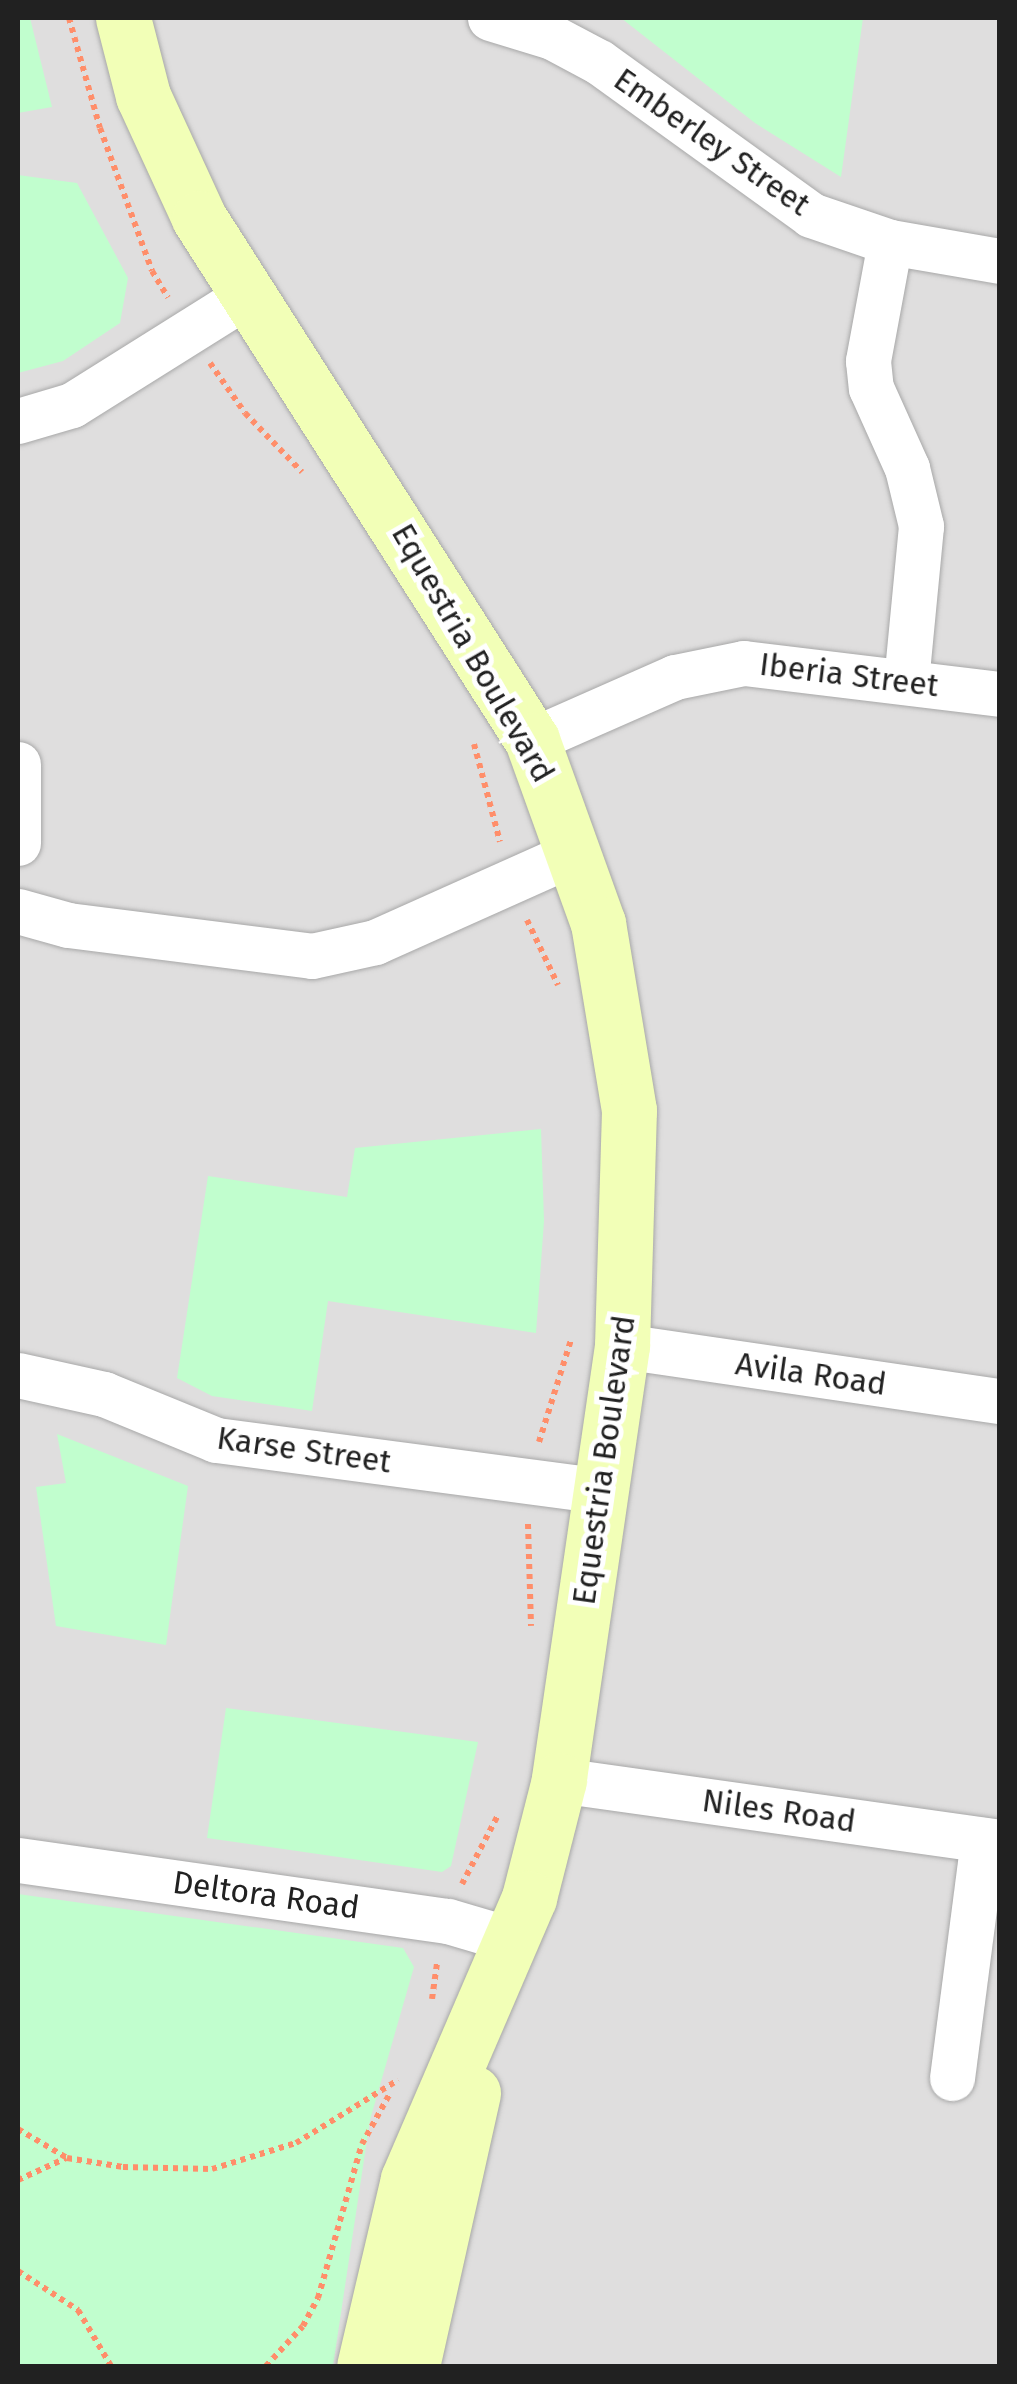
<!DOCTYPE html>
<html>
<head>
<meta charset="utf-8">
<style>
	body { margin:0 }
	#map { position:relative; width:1017px; height:2384px; overflow:hidden; background:#f2f0e7; font-family:"Fira Sans",sans-serif }
	div>[style] { position:absolute }
	.residential>* { inset:0; background:#dfdede; transform-origin:0 0 }
	.park>* { inset:0; background:#c1fece }
	.path>* { height:6px; margin-top:-3px; transform-origin:0; background:repeating-linear-gradient(90deg,#ff8e6a 0 5px,transparent 0 10px) }
	.roads { filter:drop-shadow(0 0 2px #a8a8a8) drop-shadow(0 0 2px #a8a8a8) }
	.street>* { height:45px; margin:-22.5px; padding:0 22.5px; transform-origin:22.5px; border-radius:22.5px; background:#fff }
	.secondary>* { height:55px; margin:-27.5px; padding:0 27.5px; transform-origin:27.5px; border-radius:27.5px; background:#f2ffb7 }
	span { translate:-50% -50%; white-space:nowrap; text-align:center; line-height:1.15; -webkit-text-stroke:10px #fff; paint-order:stroke }
	.street-label { font-size:32px; color:#212121 }
	.frame { position:absolute; inset:0; border:20px solid #212121; pointer-events:none }
</style>
</head>
<body>
<div id="map">
	<div class="residential">
		<i style="left:18px;top:18px;width:981px;height:2348px"></i>
	</div>
	<div class="park">
		<i style="clip-path:polygon(18px 18px,30px 18px,52px 107px,18px 113px)"></i>
		<i style="clip-path:polygon(621px 18px,863px 18px,841px 177px,755px 123px)"></i>
		<i style="clip-path:polygon(18px 175px,77px 183px,128px 278px,120px 323px,63px 361px,18px 373px)"></i>
		<i style="clip-path:polygon(541px 1129px,544px 1221px,536px 1333px,328px 1301px,312px 1411px,212px 1396px,177px 1378px,208px 1176px,347px 1197px,355px 1148px)"></i>
		<i style="clip-path:polygon(57px 1434px,188px 1486px,166px 1645px,56px 1626px,36px 1487px,66px 1483px)"></i>
		<i style="clip-path:polygon(226px 1708px,478px 1742px,451px 1866px,442px 1872px,207px 1838px)"></i>
		<i style="clip-path:polygon(18px 1894px,403px 1948px,414px 1967px,370px 2120px,333px 2366px,18px 2366px)"></i>
	</div>
	<div class="path">
		<i style="left:69px;top:18px;width:114px;rotate:74.3deg"></i>
		<i style="left:100px;top:128px;width:152px;rotate:70deg"></i>
		<i style="left:152px;top:271px;width:31px;rotate:59deg"></i>
		<i style="left:210px;top:363px;width:61px;rotate:55deg"></i>
		<i style="left:245px;top:413px;width:82px;rotate:46deg"></i>
		<i style="left:474px;top:744px;width:101px;rotate:75.1deg"></i>
		<i style="left:527px;top:920px;width:72px;rotate:64.5deg"></i>
		<i style="left:539px;top:1442px;width:107px;rotate:-72.6deg"></i>
		<i style="left:528px;top:1524px;width:102px;rotate:88.3deg"></i>
		<i style="left:462px;top:1884px;width:78px;rotate:-62.4deg"></i>
		<i style="left:432px;top:1999px;width:37px;rotate:-82deg"></i>
		<i style="left:18px;top:2129px;width:57px;rotate:30.6deg"></i>
		<i style="left:67px;top:2158px;width:57px;rotate:9.1deg"></i>
		<i style="left:123px;top:2167px;width:89px;rotate:1.3deg"></i>
		<i style="left:212px;top:2169px;width:88px;rotate:-17.2deg"></i>
		<i style="left:296px;top:2143px;width:120px;rotate:-31.7deg"></i>
		<i style="left:18px;top:2180px;width:53px;rotate:-24.6deg"></i>
		<i style="left:18px;top:2271px;width:72px;rotate:33deg"></i>
		<i style="left:78px;top:2310px;width:65px;rotate:59.5deg"></i>
		<i style="left:266px;top:2366px;width:54px;rotate:-47.2deg"></i>
		<i style="left:303px;top:2326px;width:32px;rotate:-62deg"></i>
		<i style="left:318px;top:2298px;width:160px;rotate:-74.1deg"></i>
		<i style="left:362px;top:2144px;width:56px;rotate:-61.1deg"></i>
	</div>
	<div class="roads">
		<div class="street">
			<i style="left:490px;top:18px;width:65px;rotate:17deg"></i>
			<i style="left:552px;top:37px;width:53px;rotate:28deg"></i>
			<i style="left:599px;top:62px;width:261px;rotate:35.8deg"></i>
			<i style="left:811px;top:215px;width:83px;rotate:18.9deg"></i>
			<i style="left:890px;top:242px;width:112px;rotate:9.8deg"></i>
			<i style="left:890px;top:242px;width:121px;rotate:100.5deg"></i>
			<i style="left:868px;top:361px;width:27px;rotate:84deg"></i>
			<i style="left:871px;top:388px;width:88px;rotate:65.8deg"></i>
			<i style="left:907px;top:468px;width:60px;rotate:76.4deg"></i>
			<i style="left:921px;top:526px;width:156px;rotate:95.5deg"></i>
			<i style="left:18px;top:421px;width:56px;rotate:-16.5deg"></i>
			<i style="left:72px;top:405px;width:209px;rotate:-32.1deg"></i>
			<i style="left:532px;top:740px;width:156px;rotate:-23.8deg"></i>
			<i style="left:675px;top:677px;width:70px;rotate:-11.5deg"></i>
			<i style="left:744px;top:663px;width:258px;rotate:6.9deg"></i>
			<i style="left:18px;top:764px;width:79px;rotate:90deg"></i>
			<i style="left:18px;top:911px;width:52px;rotate:15.6deg"></i>
			<i style="left:68px;top:925px;width:246px;rotate:7.2deg"></i>
			<i style="left:312px;top:956px;width:65px;rotate:-12.5deg"></i>
			<i style="left:375px;top:942px;width:220px;rotate:-24.1deg"></i>
			<i style="left:622px;top:1346px;width:382px;rotate:8.3deg"></i>
			<i style="left:18px;top:1375px;width:88px;rotate:12.5deg"></i>
			<i style="left:104px;top:1394px;width:121px;rotate:22.3deg"></i>
			<i style="left:216px;top:1440px;width:388px;rotate:7.5deg"></i>
			<i style="left:559px;top:1780px;width:445px;rotate:8deg"></i>
			<i style="left:18px;top:1860px;width:434px;rotate:8.1deg"></i>
			<i style="left:448px;top:1921px;width:67px;rotate:16.5deg"></i>
			<i style="left:952px;top:2078px;width:240px;rotate:-82.6deg"></i>
		</div>
		<div class="secondary">
			<i style="left:123px;top:18px;width:81px;rotate:75.6deg"></i>
			<i style="left:143px;top:96px;width:134px;rotate:65.3deg"></i>
			<i style="left:199px;top:218px;width:619px;rotate:57.46deg"></i>
			<i style="left:532px;top:740px;width:195px;rotate:70.2deg"></i>
			<i style="left:598px;top:923px;width:190px;rotate:80.6deg"></i>
			<i style="left:629px;top:1110px;width:236px;rotate:91.7deg"></i>
			<i style="left:622px;top:1346px;width:439px;rotate:98.3deg"></i>
			<i style="left:559px;top:1780px;width:122px;rotate:104.3deg"></i>
			<i style="left:529px;top:1898px;width:306px;rotate:113.3deg"></i>
			<i style="left:408px;top:2179px;width:192px;rotate:103.2deg"></i>
			<i style="left:412px;top:2366px;width:280px;rotate:-77.4deg"></i>
		</div>
	</div>
	<div class="street-label">
		<span style="left:712px;top:142px;rotate:35deg">Emberley Street</span>
		<span style="left:473px;top:653px;rotate:60deg">Equestria Boulevard</span>
		<span style="left:849px;top:675px;rotate:7deg">Iberia Street</span>
		<span style="left:811px;top:1374px;rotate:8deg">Avila Road</span>
		<span style="left:304px;top:1450px;rotate:8deg">Karse Street</span>
		<span style="left:604px;top:1460px;rotate:-82deg">Equestria Boulevard</span>
		<span style="left:779px;top:1811px;rotate:8deg">Niles Road</span>
		<span style="left:266px;top:1895px;rotate:8deg">Deltora Road</span>
	</div>
	<div class="frame"></div>
</div>
</body>
</html>
